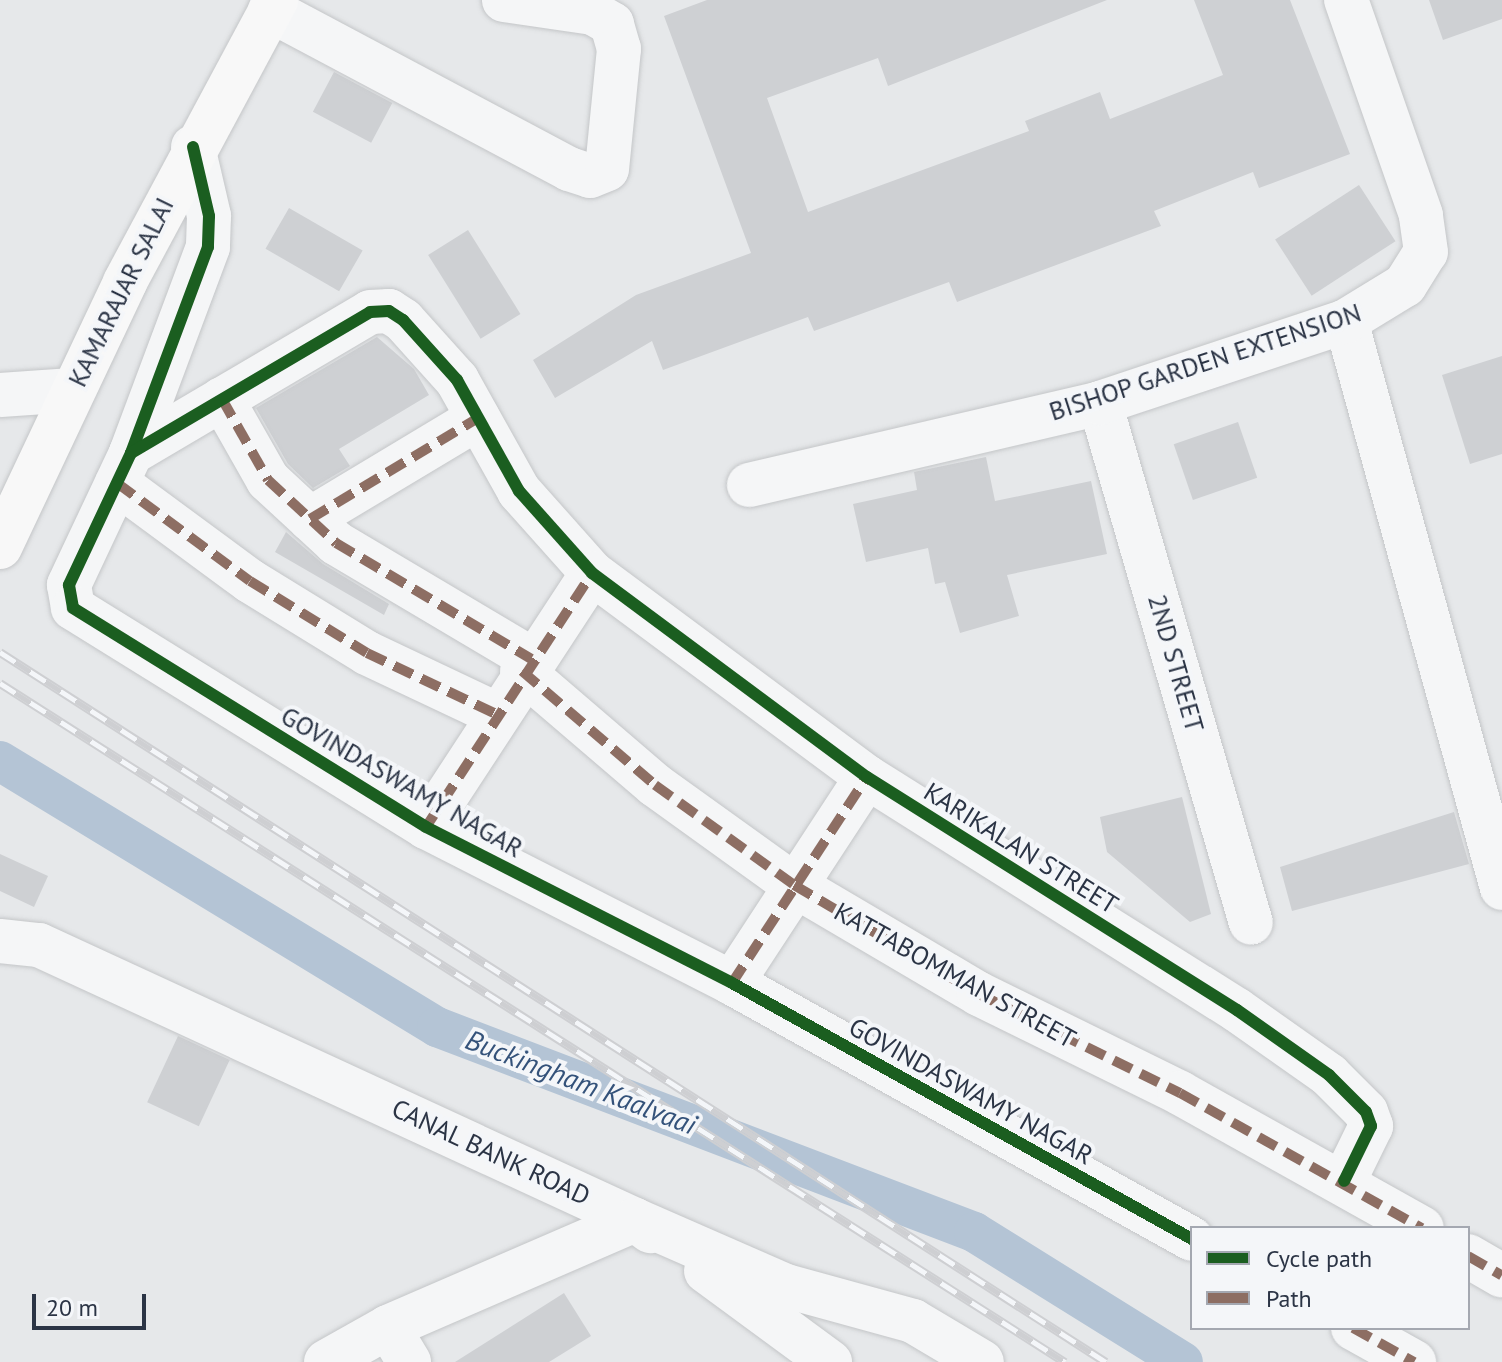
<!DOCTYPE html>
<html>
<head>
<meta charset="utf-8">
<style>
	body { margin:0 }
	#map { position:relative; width:1502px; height:1362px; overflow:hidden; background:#e6e8ea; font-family:"PT Sans",sans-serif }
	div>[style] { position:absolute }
	.canal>* { height:40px; margin:-20px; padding:0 20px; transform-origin:20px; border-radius:20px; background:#b4c4d5 }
	.building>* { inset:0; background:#ced0d3; transform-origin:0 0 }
	.roads { filter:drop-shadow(0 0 2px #c4c6c8) drop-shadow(0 0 2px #c4c6c8) }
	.street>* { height:44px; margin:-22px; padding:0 22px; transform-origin:22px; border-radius:22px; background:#f5f6f7 }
	.secondary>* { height:44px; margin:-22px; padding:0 22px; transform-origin:22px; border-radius:22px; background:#f8f8f8 }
	.rail>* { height:9px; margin-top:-4.5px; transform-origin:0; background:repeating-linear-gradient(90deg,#f4f6f9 0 18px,#cecfd2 0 36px); box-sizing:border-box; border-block:2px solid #cecfd2 }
	.quiet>* { height:10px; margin-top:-5px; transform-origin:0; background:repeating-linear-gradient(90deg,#8d6e63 0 20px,transparent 0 30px) }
	.cycleway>* { height:12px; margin:-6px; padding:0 6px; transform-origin:6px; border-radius:6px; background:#1b5e20 }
	span { translate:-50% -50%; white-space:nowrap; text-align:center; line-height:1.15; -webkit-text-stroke:8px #f4f6f9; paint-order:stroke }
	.street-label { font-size:26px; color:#2b3445 }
	.water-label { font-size:28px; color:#34527a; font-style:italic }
	.legend { position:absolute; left:1190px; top:1226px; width:280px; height:104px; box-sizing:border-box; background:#f4f6f9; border:2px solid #a4a8b1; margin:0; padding:10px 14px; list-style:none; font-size:24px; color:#2b3445 }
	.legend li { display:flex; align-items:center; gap:16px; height:40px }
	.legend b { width:40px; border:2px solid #a4a8b1 }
	.scale { position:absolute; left:32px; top:1294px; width:114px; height:36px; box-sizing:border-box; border:4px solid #2b3445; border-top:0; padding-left:10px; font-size:24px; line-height:28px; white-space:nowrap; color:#2b3445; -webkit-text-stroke:6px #f4f6f9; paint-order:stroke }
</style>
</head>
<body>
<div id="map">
	<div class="canal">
		<i style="left:0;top:761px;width:512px;rotate:31.33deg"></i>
		<i style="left:437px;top:1027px;width:575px;rotate:20.89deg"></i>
		<i style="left:974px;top:1232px;width:246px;rotate:31.9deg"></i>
	</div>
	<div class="building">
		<i style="clip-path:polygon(707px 0,1107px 0,888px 86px,878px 58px,767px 98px,808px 212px,1029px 131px,1025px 121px,1100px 92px,1110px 119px,1223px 75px,1194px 0,1290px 0,1350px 154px,1259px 188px,1253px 172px,1154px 211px,1161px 226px,957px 302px,949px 282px,814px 331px,808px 317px,663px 370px,652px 341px,555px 398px,533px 360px,636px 295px,751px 253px,664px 16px)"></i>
		<i style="clip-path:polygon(1429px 0,1502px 0,1502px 19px,1443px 40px)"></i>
		<i style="left:334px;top:72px;width:66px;height:45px;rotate:28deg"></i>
		<i style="left:1359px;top:185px;width:67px;height:100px;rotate:57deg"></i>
		<i style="left:289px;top:208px;width:85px;height:47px;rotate:30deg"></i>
		<i style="left:468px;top:230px;width:99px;height:47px;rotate:58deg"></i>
		<i style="clip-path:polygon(377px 337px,414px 369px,429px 395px,339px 449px,350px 466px,313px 488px,288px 464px,256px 408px)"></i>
		<i style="clip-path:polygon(1502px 356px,1502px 454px,1470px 464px,1442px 375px)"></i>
		<i style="left:1238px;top:422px;width:59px;height:68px;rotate:71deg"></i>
		<i style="clip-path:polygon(986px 457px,995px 501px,1091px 481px,1107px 554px,1007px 575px,1019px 616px,960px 633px,945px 582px,935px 584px,928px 548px,866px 562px,853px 504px,917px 490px,914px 472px)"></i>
		<i style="clip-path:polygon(286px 532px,323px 564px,389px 604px,384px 615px,275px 552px)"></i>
		<i style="clip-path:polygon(1182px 797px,1211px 914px,1190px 922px,1107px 852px,1100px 817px)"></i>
		<i style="clip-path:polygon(1454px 812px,1469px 864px,1292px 911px,1280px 867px)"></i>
		<i style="clip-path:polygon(0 854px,48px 876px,34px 907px,0 891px)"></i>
		<i style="left:178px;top:1036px;width:57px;height:73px;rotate:25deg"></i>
		<i style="clip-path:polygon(564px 1293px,591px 1336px,549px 1362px,455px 1362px)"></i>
	</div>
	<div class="roads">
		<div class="street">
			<i style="left:270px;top:10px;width:339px;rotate:28deg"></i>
			<i style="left:569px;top:169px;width:22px;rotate:18deg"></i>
			<i style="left:590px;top:176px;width:18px;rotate:-22deg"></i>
			<i style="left:607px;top:169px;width:121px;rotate:-84.3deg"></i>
			<i style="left:619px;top:49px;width:26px;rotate:-106deg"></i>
			<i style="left:612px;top:24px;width:22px;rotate:-150deg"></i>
			<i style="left:593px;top:13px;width:90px;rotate:-171.7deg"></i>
			<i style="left:193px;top:147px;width:71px;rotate:76.9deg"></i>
			<i style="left:209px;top:216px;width:31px;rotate:92deg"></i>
			<i style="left:208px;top:247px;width:220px;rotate:110.5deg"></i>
			<i style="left:131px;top:453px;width:146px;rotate:115.2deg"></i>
			<i style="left:69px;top:585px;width:23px;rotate:80deg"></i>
			<i style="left:73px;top:608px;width:415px;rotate:31.8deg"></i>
			<i style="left:426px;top:827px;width:343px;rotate:27deg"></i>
			<i style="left:732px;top:983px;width:526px;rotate:29.1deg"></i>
			<i style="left:1346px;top:321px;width:588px;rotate:74.62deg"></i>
			<i style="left:0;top:395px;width:72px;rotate:-4deg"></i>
			<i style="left:222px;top:399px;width:93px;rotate:60.4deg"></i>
			<i style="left:268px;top:480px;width:93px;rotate:42.8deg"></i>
			<i style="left:336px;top:543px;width:227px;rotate:30.7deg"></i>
			<i style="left:1100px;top:403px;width:541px;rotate:73.81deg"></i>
			<i style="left:131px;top:453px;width:277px;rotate:-30.5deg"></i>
			<i style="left:370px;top:312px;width:19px;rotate:-3deg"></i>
			<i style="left:389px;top:311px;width:17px;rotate:33deg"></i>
			<i style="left:403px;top:320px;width:81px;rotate:48deg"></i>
			<i style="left:457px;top:380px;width:127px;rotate:60.8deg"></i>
			<i style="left:519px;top:491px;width:110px;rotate:48.3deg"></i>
			<i style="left:592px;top:573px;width:342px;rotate:36.6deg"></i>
			<i style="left:867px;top:777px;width:437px;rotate:32.2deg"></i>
			<i style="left:1237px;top:1010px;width:113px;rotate:35.2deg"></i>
			<i style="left:1329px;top:1075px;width:52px;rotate:45deg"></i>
			<i style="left:1366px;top:1112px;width:15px;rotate:70deg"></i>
			<i style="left:1371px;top:1126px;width:61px;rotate:116.1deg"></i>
			<i style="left:117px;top:483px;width:165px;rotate:36.4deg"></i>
			<i style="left:250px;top:581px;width:137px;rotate:31.6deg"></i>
			<i style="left:367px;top:653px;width:143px;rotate:25.3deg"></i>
			<i style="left:749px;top:485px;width:360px;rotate:-13.1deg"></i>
			<i style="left:1100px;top:403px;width:259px;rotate:-18.4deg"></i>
			<i style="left:1346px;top:321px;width:69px;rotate:-31.4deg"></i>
			<i style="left:1405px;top:285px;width:39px;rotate:-58deg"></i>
			<i style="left:1426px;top:252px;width:37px;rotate:-98deg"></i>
			<i style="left:1421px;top:215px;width:228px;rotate:-109.2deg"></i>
			<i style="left:310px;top:519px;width:196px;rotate:-31deg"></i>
			<i style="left:522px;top:671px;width:175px;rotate:40.6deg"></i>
			<i style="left:655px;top:785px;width:171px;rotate:35.7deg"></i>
			<i style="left:794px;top:885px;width:215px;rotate:30.5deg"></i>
			<i style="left:979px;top:994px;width:224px;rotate:26.2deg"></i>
			<i style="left:1180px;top:1093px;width:277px;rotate:29.2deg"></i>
			<i style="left:426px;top:827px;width:303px;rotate:-56.8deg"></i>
			<i style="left:0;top:941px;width:39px;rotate:6deg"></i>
			<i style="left:39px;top:945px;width:656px;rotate:24.77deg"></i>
			<i style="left:635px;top:1220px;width:165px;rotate:23.6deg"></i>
			<i style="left:786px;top:1286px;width:132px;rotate:15.4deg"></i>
			<i style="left:913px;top:1321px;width:80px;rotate:30.7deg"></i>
			<i style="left:732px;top:983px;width:246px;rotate:-56.8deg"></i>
			<i style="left:1468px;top:1256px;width:39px;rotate:30deg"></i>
			<i style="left:706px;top:1271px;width:154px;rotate:36.3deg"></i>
			<i style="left:388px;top:1327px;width:41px;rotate:59deg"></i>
			<i style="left:1353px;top:1328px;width:70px;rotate:29.1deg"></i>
			<i style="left:326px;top:1362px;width:71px;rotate:-29.4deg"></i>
			<i style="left:388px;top:1327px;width:269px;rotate:-23.4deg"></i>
			<i style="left:635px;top:1220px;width:19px;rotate:36deg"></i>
		</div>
		<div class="secondary">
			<i style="left:0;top:547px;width:293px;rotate:-64.7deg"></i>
			<i style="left:125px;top:282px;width:320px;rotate:-61.8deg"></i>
		</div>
	</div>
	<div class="rail">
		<i style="left:0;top:652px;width:1314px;rotate:32.7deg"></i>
		<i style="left:0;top:683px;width:1263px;rotate:32.52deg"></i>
	</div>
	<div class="quiet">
		<i style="left:222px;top:399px;width:93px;rotate:60.4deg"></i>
		<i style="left:268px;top:480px;width:93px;rotate:42.8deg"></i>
		<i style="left:336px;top:543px;width:227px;rotate:30.7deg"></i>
		<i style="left:117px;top:483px;width:165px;rotate:36.4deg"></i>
		<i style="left:250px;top:581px;width:137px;rotate:31.6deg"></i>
		<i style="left:367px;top:653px;width:143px;rotate:25.3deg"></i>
		<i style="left:310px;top:519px;width:196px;rotate:-31deg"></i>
		<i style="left:522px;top:671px;width:175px;rotate:40.6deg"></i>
		<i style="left:655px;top:785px;width:171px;rotate:35.7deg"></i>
		<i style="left:794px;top:885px;width:215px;rotate:30.5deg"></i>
		<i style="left:979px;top:994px;width:224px;rotate:26.2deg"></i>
		<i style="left:1180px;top:1093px;width:277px;rotate:29.2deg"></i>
		<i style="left:426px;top:827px;width:303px;rotate:-56.8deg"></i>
		<i style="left:732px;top:983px;width:246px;rotate:-56.8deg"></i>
		<i style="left:1468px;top:1256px;width:39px;rotate:30deg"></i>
		<i style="left:1353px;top:1328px;width:70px;rotate:29.1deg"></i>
	</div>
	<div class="cycleway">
		<i style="left:193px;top:147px;width:71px;rotate:76.9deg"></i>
		<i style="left:209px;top:216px;width:31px;rotate:92deg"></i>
		<i style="left:208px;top:247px;width:220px;rotate:110.5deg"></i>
		<i style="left:131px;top:453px;width:146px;rotate:115.2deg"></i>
		<i style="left:69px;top:585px;width:23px;rotate:80deg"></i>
		<i style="left:73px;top:608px;width:415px;rotate:31.8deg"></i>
		<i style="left:426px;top:827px;width:343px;rotate:27deg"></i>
		<i style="left:732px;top:983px;width:526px;rotate:29.1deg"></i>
		<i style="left:131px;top:453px;width:277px;rotate:-30.5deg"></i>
		<i style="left:370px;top:312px;width:19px;rotate:-3deg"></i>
		<i style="left:389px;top:311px;width:17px;rotate:33deg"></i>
		<i style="left:403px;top:320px;width:81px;rotate:48deg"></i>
		<i style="left:457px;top:380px;width:127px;rotate:60.8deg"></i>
		<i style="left:519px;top:491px;width:110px;rotate:48.3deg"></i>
		<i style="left:592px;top:573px;width:342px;rotate:36.6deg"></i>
		<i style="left:867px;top:777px;width:437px;rotate:32.2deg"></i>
		<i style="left:1237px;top:1010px;width:113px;rotate:35.2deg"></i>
		<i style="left:1329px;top:1075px;width:52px;rotate:45deg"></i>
		<i style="left:1366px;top:1112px;width:15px;rotate:70deg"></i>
		<i style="left:1371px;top:1126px;width:61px;rotate:116.1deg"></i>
	</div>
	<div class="street-label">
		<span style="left:121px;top:292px;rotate:-64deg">KAMARAJAR SALAI</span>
		<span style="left:1205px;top:362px;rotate:-18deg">BISHOP GARDEN EXTENSION</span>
		<span style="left:1176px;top:663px;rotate:74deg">2ND STREET</span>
		<span style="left:402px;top:782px;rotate:30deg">GOVINDASWAMY NAGAR</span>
		<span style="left:1021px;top:848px;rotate:32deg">KARIKALAN STREET</span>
		<span style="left:955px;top:975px;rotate:29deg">KATTABOMMAN STREET</span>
		<span style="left:971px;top:1091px;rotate:29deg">GOVINDASWAMY NAGAR</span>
		<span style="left:491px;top:1152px;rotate:25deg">CANAL BANK ROAD</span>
	</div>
	<div class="water-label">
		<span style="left:581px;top:1082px;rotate:21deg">Buckingham Kaalvaai</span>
	</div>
	<ul class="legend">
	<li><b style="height:10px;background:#1b5e20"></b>Cycle path</li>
	<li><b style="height:10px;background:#8d6e63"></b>Path</li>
	</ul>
	<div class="scale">20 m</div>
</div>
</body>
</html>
